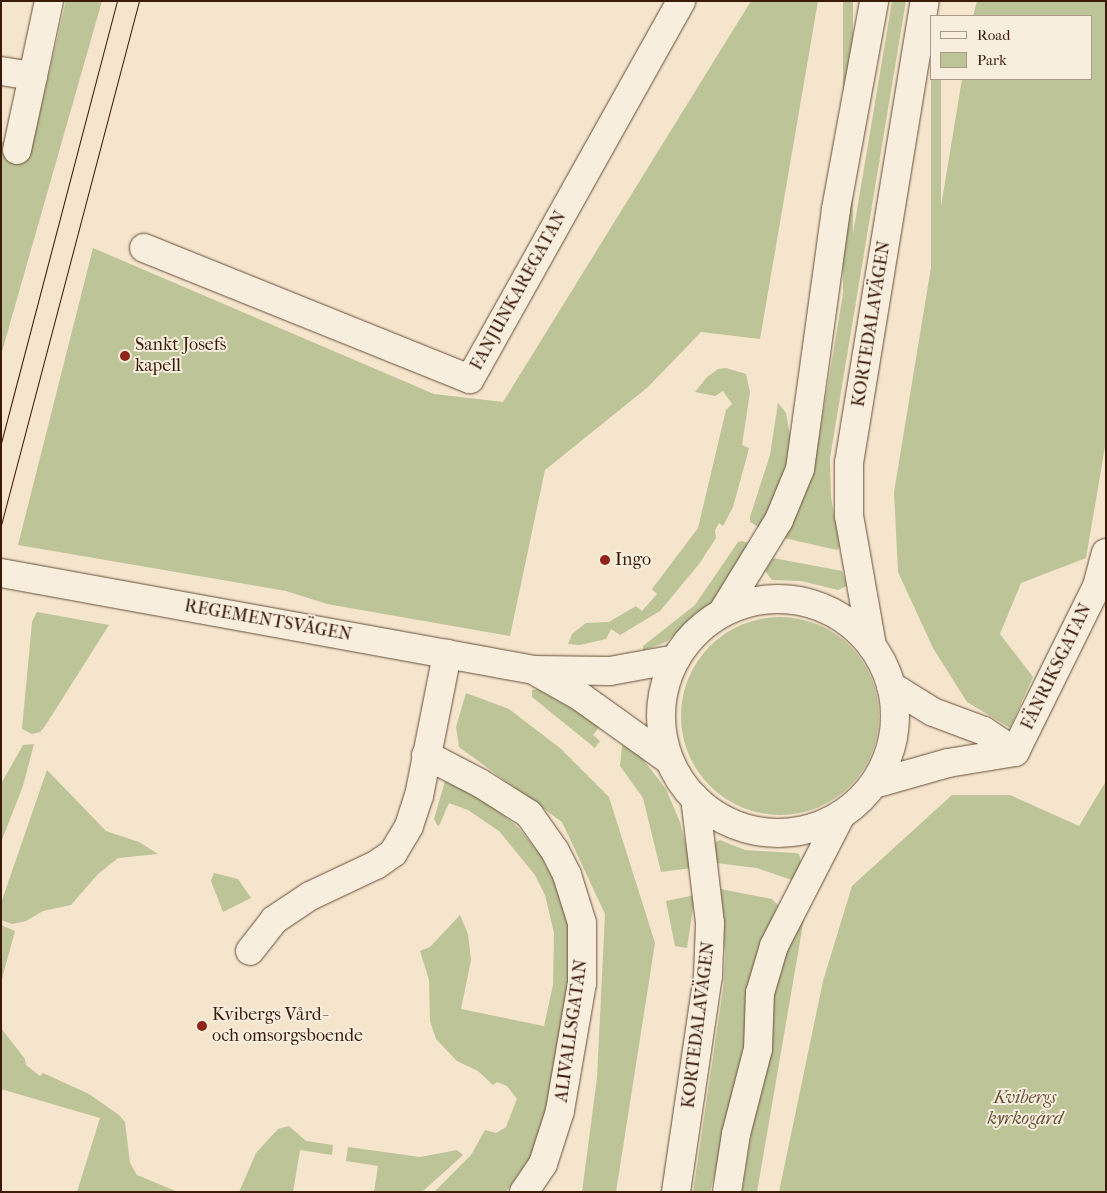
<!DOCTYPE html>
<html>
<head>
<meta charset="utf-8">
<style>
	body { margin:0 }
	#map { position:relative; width:1107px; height:1193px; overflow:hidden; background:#f4e5cc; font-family:"IM FELL French Canon",serif }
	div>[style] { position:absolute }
	.green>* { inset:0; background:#bdc497; transform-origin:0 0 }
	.round { border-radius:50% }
	.roads { filter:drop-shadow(0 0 1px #694d39) drop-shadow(0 0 1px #694d39) }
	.minor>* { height:28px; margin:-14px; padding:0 14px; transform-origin:14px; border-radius:14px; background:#f8eede }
	.secondary>* { height:28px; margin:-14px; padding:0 14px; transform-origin:14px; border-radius:14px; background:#f8eede }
	.secondary>.ring { margin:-14px; padding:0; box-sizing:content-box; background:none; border:28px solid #f8eede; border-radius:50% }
	.tram>* { height:1px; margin:-0.5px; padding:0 0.5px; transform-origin:0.5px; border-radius:0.5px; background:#3b1a08 }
	.dots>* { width:14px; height:14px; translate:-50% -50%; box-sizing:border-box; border:2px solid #f8eede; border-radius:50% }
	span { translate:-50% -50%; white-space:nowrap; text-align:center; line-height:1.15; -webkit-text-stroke:4px #f8eede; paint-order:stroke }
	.street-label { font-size:18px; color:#3b1a08 }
	.poi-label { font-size:18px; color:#3b1a08 }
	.left { translate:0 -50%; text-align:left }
	.park-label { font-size:18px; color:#624d33; font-style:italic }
	.frame { position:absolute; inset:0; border:2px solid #3b1a08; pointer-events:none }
	.legend { position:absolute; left:930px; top:15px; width:162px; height:65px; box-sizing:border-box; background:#f8eede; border:1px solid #ac9988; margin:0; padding:6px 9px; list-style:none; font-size:15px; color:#3b1a08 }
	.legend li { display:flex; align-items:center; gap:10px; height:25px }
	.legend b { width:25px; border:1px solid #ac9988 }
</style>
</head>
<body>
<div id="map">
	<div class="green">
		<i style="clip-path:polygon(66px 1px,102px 1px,1px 355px,1px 142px,34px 137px)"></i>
		<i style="clip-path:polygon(751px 1px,818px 1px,760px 339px,701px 332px,648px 387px,545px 470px,510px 636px,327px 604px,286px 591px,18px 545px,93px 248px,434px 394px,503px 402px)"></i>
		<i style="left:843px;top:1px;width:10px;height:289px"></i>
		<i style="clip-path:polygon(892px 1px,906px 1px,830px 458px,831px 497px,840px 547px,837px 550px,784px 538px,816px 455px)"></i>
		<i style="clip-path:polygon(977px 1px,1106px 1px,1106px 441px,1086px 558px,1021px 583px,1000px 634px,1033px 677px,1010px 728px,967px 702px,933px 648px,898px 572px,894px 492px,962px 79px,1091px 79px,1091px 16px,973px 16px)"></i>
		<i style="left:931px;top:79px;width:10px;height:225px"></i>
		<i style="clip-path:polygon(726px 368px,746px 374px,750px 392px,742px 445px,749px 448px,747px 456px,733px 507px,723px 526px,719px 523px,715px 530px,716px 538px,699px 564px,660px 611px,620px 635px,611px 629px,606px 639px,580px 645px,568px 644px,572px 634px,586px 623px,609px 622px,636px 606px,642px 611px,657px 594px,652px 589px,698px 528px,726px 410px,732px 404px,723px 391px,715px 396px,695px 392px,707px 377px,718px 369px)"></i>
		<i style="clip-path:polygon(778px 403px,786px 413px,792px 447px,782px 485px,760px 528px,750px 522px,750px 517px,770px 455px)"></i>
		<i style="clip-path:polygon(742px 541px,751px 544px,718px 598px,666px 642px,643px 651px,643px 646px,695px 605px,738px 542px)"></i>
		<i style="clip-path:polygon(773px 558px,842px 571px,847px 586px,838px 590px,801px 581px,772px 580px,765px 571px)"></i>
		<i style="clip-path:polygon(37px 612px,109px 625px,45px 726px,40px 732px,32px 734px,22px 729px,32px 622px)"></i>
		<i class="round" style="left:681px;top:617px;width:198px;height:198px"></i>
		<i style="clip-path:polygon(537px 689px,601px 725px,593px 735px,600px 741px,595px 748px,532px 697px,532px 690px)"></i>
		<i style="clip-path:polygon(466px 693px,509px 709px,560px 748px,609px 797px,655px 943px,616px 1192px,582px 1192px,597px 1078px,605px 914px,562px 822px,459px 747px,456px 727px)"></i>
		<i style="clip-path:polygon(34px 744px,23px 786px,1px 842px,1px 784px,23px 745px)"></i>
		<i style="clip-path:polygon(622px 745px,639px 754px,666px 789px,680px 822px,692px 868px,661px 872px,643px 798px,620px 766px)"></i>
		<i style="clip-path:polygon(47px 770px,106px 831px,139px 842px,158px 854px,118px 858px,98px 874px,71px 905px,43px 911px,26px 921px,12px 924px,1px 920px,1px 903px)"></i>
		<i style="clip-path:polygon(445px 781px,487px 802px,518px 827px,540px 854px,562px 897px,573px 947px,554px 1081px,538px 1146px,506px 1192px,434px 1192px,471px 1155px,485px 1130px,496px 1133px,506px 1127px,517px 1099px,507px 1086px,497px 1082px,493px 1085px,478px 1071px,457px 1061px,436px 1039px,430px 1021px,429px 980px,420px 951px,430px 947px,460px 915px,468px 934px,471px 960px,461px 1009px,544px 1026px,553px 985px,554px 933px,545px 895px,535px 875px,499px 831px,468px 810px,449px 803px,439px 826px,437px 825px,434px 819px)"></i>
		<i style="clip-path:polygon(1106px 781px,1106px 1192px,779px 1192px,823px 981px,852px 886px,952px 795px,1010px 795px,1079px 826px)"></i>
		<i style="clip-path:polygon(720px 840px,745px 850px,795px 853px,799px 854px,801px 863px,792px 880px,757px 868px,716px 863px,714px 843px)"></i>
		<i style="clip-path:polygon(214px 873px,238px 879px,251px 898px,223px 912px,211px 881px)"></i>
		<i style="clip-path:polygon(721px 889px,772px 899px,778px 905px,758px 950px,746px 1050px,710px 1192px,693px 1192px,723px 989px,725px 957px)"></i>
		<i style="clip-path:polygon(695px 895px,687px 948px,675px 946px,666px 901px)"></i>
		<i style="clip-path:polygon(804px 918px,757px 1192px,742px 1192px,777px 969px)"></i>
		<i style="clip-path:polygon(1px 925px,15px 931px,1px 982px)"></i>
		<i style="clip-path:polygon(1px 1028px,25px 1059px,26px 1065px,40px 1076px,43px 1073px,89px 1094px,119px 1115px,125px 1122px,130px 1163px,137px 1175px,178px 1192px,77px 1192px,100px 1118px,1px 1089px)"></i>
		<i style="clip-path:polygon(289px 1126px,306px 1141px,333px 1145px,332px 1155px,300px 1150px,293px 1192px,239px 1192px,256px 1153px,278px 1129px)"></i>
		<i style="clip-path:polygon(348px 1147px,420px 1157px,457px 1150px,463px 1155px,422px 1192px,374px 1192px,378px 1166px,346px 1161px)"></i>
	</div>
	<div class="roads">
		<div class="minor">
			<i style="left:1px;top:71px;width:32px;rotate:9deg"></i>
			<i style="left:33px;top:76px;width:77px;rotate:-78deg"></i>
			<i style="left:17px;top:150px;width:76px;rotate:-77.8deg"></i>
			<i style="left:144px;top:248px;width:351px;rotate:21.9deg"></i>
			<i style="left:470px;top:379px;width:433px;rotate:-60.8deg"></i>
			<i style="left:1px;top:573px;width:542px;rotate:10.31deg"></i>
			<i style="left:534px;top:670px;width:76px;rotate:0.8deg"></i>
			<i style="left:610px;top:671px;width:67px;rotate:-10.3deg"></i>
			<i style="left:537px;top:672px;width:51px;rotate:29.6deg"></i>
			<i style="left:581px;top:697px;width:108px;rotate:35.6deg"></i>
			<i style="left:891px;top:686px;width:49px;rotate:31.8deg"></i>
			<i style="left:933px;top:712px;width:54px;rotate:20.4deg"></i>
			<i style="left:984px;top:731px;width:37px;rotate:34deg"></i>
			<i style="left:1015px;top:752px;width:185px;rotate:-63.7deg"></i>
			<i style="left:1097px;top:586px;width:34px;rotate:-75deg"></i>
			<i style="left:426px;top:755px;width:61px;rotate:27.4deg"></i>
			<i style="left:480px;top:783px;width:58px;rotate:32.3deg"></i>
			<i style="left:529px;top:814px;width:45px;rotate:54.9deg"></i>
			<i style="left:555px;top:851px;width:27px;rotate:63deg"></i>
			<i style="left:567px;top:875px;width:50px;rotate:72.6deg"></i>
			<i style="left:582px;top:923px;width:60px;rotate:90deg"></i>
			<i style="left:582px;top:983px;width:130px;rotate:99.8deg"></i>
			<i style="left:560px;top:1111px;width:56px;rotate:107.8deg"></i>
			<i style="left:543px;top:1164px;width:34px;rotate:124deg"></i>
			<i style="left:874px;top:784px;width:77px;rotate:-15.8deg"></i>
			<i style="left:948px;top:763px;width:68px;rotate:-9.3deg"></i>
			<i style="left:250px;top:951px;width:39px;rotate:-52deg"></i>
			<i style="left:274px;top:920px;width:43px;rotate:-33.7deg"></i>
			<i style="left:310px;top:896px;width:73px;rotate:-25.2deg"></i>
			<i style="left:376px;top:865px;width:21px;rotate:-35deg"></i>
			<i style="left:393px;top:853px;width:31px;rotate:-59deg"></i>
			<i style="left:409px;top:826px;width:32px;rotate:-72deg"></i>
			<i style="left:419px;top:796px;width:145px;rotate:-78.8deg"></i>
		</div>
		<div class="secondary">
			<i class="ring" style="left:661px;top:599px;width:206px;height:206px"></i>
			<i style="left:722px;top:613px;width:109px;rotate:-58.5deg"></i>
			<i style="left:779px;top:520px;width:55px;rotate:-67.6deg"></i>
			<i style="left:800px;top:469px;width:262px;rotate:-82.1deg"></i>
			<i style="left:836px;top:209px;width:211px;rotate:-79.6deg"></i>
			<i style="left:872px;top:646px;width:132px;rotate:-100deg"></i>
			<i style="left:849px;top:516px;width:53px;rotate:-90deg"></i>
			<i style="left:849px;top:463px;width:468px;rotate:-80.7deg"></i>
			<i style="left:676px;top:1192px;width:218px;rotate:-81.6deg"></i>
			<i style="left:708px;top:976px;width:53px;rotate:-87.8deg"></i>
			<i style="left:710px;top:923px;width:126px;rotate:-96.8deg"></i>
			<i style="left:727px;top:1192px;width:59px;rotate:-81.2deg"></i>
			<i style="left:736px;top:1134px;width:88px;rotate:-75.5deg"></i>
			<i style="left:758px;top:1049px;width:56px;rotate:-88deg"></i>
			<i style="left:760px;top:993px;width:49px;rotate:-73.4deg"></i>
			<i style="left:774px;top:946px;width:147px;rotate:-62.9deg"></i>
		</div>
	</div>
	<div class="tram">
		<i style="left:1px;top:443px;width:457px;rotate:-75.3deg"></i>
		<i style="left:1px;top:525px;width:542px;rotate:-75.25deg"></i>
	</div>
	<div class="dots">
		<i style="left:125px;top:356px;background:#8f2418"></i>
		<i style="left:605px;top:560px;background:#8f2418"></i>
		<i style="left:202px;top:1026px;background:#8f2418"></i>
	</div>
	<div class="street-label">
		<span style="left:519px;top:291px;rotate:-61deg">FANJUNKAREGATAN</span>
		<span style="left:872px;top:324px;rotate:-81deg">KORTEDALAVÄGEN</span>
		<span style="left:268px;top:621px;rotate:10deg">REGEMENTSVÄGEN</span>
		<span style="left:1057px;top:667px;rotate:-64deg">FÄNRIKSGATAN</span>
		<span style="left:699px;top:1025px;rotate:-83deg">KORTEDALAVÄGEN</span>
		<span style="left:572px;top:1031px;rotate:-82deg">ALIVALLSGATAN</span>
	</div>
	<div class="poi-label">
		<span class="left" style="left:135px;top:356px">Sankt Josefs<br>kapell</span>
		<span class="left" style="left:615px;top:560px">Ingo</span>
		<span class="left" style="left:212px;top:1026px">Kvibergs Vård-<br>och omsorgsboende</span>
	</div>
	<div class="park-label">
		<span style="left:1025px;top:1109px">Kvibergs<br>kyrkogård</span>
	</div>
	<div class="frame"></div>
	<ul class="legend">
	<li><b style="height:6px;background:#f8eede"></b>Road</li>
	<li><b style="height:14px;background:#bdc497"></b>Park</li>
	</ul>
</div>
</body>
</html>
